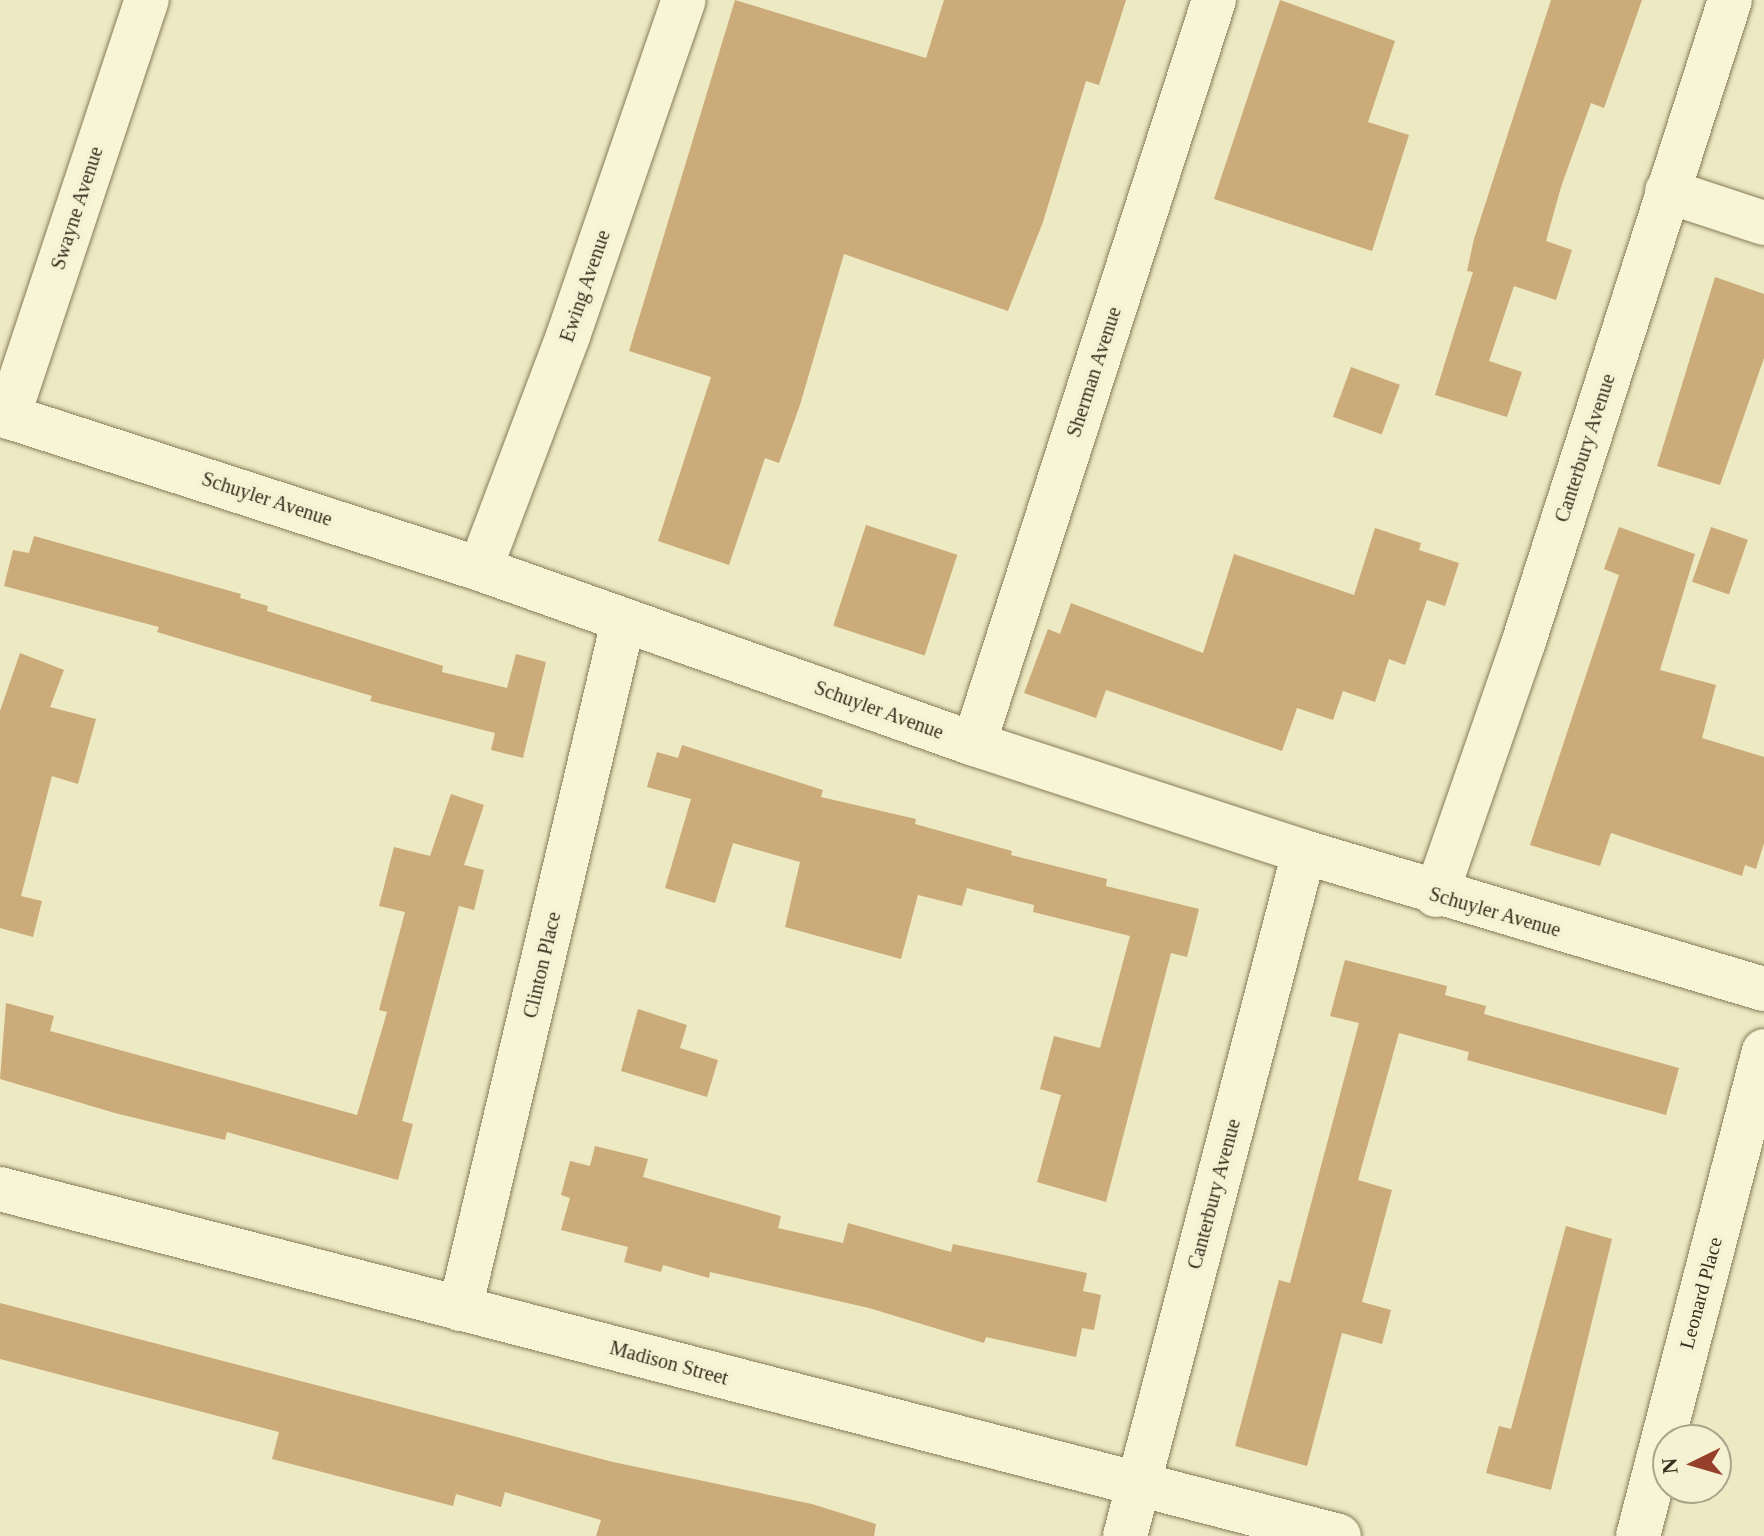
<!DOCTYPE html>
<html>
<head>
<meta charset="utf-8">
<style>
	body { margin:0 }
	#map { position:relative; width:1764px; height:1536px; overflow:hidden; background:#ede9c3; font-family:Georgia,serif }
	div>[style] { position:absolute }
	.building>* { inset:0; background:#cbab79; transform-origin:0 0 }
	.roads { filter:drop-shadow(0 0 2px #877b5a) drop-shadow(0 0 2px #877b5a) }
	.minor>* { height:44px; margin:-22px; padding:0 22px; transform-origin:22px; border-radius:22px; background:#f8f5d6 }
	span { translate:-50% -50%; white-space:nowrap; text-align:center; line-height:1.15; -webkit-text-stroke:8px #f5f2d3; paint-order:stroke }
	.street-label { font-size:20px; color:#372f1e }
	.north { position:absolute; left:1652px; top:1424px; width:80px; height:80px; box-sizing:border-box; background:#f5f2d3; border:2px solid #a9a48b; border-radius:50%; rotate:265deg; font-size:22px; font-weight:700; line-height:32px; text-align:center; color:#372f1e }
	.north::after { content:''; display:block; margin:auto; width:28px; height:36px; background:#963f2b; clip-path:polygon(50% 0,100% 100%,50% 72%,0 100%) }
</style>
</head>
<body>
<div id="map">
	<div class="building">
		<i style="clip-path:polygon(735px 0,926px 58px,944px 0,1126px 0,1099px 85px,1086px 81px,1043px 222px,1008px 311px,844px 254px,800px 405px,779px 463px,765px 458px,729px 565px,658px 541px,711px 377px,629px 351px)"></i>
		<i style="clip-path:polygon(1280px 0,1395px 41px,1368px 122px,1409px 135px,1372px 251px,1214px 199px)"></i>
		<i style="clip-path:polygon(1551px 0,1642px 0,1604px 108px,1591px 103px,1561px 187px,1546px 241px,1572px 250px,1556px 300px,1514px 286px,1489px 361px,1522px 372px,1507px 417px,1435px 395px,1473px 272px,1467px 271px,1474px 239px)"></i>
		<i style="clip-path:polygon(1715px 277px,1764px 294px,1764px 358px,1720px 485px,1657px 466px)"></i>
		<i style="left:1351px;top:367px;width:52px;height:53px;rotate:20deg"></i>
		<i style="left:866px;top:525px;width:96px;height:106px;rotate:18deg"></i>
		<i style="clip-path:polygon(1619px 527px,1695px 554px,1660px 670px,1716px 685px,1702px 738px,1764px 757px,1764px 843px,1756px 869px,1745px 865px,1742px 876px,1611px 833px,1600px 866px,1530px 845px,1619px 575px,1604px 569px)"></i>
		<i style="left:1711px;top:527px;width:39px;height:58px;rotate:19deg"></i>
		<i style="clip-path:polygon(1375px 528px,1421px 543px,1419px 550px,1459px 563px,1445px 606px,1427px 600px,1405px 665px,1389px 659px,1375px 702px,1343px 691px,1333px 720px,1297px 708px,1282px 751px,1106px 690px,1096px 718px,1024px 693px,1048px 629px,1060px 634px,1071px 603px,1203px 653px,1234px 554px,1354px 595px)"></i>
		<i style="clip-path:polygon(34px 536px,241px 594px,240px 598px,268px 606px,267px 611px,443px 666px,442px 672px,507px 688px,516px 654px,546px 662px,523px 758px,491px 750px,495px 733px,370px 701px,372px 696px,157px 632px,159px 627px,4px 586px,13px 550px,29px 553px)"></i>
		<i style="clip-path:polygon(20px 653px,64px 670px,50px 707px,96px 719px,78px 784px,52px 776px,21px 896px,42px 901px,33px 937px,0 928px,0 711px)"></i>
		<i style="clip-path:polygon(682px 745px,823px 790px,821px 797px,916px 819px,915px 824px,1012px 851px,1011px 855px,1107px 879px,1106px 886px,1199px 909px,1187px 957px,1171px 953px,1106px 1202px,1037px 1182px,1061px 1095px,1040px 1089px,1054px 1036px,1100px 1048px,1130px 936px,1033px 912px,1034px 905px,967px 888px,962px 906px,918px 895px,901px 959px,785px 927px,800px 862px,733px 843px,715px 903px,665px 888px,691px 799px,647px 787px,657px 752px,678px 758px)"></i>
		<i style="clip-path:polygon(451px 794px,484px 805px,464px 865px,484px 870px,474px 910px,459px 906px,402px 1121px,413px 1124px,398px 1180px,227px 1132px,225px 1140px,115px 1113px,0 1079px,6px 1003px,54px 1016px,50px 1031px,357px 1115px,387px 1012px,379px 1010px,405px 912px,379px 906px,394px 847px,430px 856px)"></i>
		<i style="clip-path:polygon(1345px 960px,1447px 986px,1445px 995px,1486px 1006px,1484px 1014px,1679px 1068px,1666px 1115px,1467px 1060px,1469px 1052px,1399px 1033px,1358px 1180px,1392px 1190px,1362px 1302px,1391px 1310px,1382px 1344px,1342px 1333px,1307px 1466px,1235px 1446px,1279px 1280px,1290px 1283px,1359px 1023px,1330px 1016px)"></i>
		<i style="clip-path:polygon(638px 1009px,687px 1025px,680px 1048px,718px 1060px,707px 1097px,621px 1071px)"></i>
		<i style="clip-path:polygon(595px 1146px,648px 1159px,643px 1177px,781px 1216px,778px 1228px,843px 1243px,848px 1223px,951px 1252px,953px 1244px,1087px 1273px,1083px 1291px,1101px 1295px,1094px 1330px,1082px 1328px,1076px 1357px,986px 1337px,984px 1343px,869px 1308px,710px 1272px,709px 1278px,663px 1265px,661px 1272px,624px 1262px,628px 1247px,561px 1230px,570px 1198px,561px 1195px,570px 1161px,590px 1166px)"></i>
		<i style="clip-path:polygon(1566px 1226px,1612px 1239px,1551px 1490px,1486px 1473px,1499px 1426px,1511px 1429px)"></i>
		<i style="clip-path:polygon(0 1303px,613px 1462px,812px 1504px,876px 1524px,874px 1536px,596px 1536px,601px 1520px,505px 1492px,501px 1507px,456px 1494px,453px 1506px,272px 1459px,279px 1432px,0 1359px)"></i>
	</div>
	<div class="roads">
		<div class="minor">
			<i style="left:1667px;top:191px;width:102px;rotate:18.3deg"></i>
			<i style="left:0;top:414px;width:504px;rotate:17.9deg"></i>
			<i style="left:480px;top:569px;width:524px;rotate:19.51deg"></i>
			<i style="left:974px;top:744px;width:347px;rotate:18.1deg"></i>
			<i style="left:1304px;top:852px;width:480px;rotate:16.6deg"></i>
			<i style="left:8px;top:417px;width:440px;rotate:-71.6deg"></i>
			<i style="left:480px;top:569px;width:249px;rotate:-69.3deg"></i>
			<i style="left:568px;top:336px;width:355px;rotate:-71deg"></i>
			<i style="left:974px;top:744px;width:782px;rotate:-72.12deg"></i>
			<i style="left:1436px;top:895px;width:266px;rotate:-70.9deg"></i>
			<i style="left:1523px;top:644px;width:676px;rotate:-72.18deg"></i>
			<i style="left:0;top:1189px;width:1383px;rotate:14.53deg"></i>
			<i style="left:460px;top:1309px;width:706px;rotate:-76.65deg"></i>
			<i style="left:1125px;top:1536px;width:707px;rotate:-75.33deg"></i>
			<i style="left:1638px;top:1536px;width:501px;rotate:-75.44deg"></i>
		</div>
	</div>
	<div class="street-label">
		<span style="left:77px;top:208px;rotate:-72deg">Swayne Avenue</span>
		<span style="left:585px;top:286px;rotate:-71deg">Ewing Avenue</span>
		<span style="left:1094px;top:372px;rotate:-72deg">Sherman Avenue</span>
		<span style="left:1585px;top:448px;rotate:-72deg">Canterbury Avenue</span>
		<span style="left:267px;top:499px;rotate:18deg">Schuyler Avenue</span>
		<span style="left:879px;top:710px;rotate:20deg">Schuyler Avenue</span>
		<span style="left:1495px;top:912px;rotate:16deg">Schuyler Avenue</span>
		<span style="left:542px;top:965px;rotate:-77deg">Clinton Place</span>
		<span style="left:1214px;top:1194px;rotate:-75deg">Canterbury Avenue</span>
		<span style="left:1701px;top:1293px;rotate:-75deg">Leonard Place</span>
		<span style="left:669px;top:1363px;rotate:15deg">Madison Street</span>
	</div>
	<div class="north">N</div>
</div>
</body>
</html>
